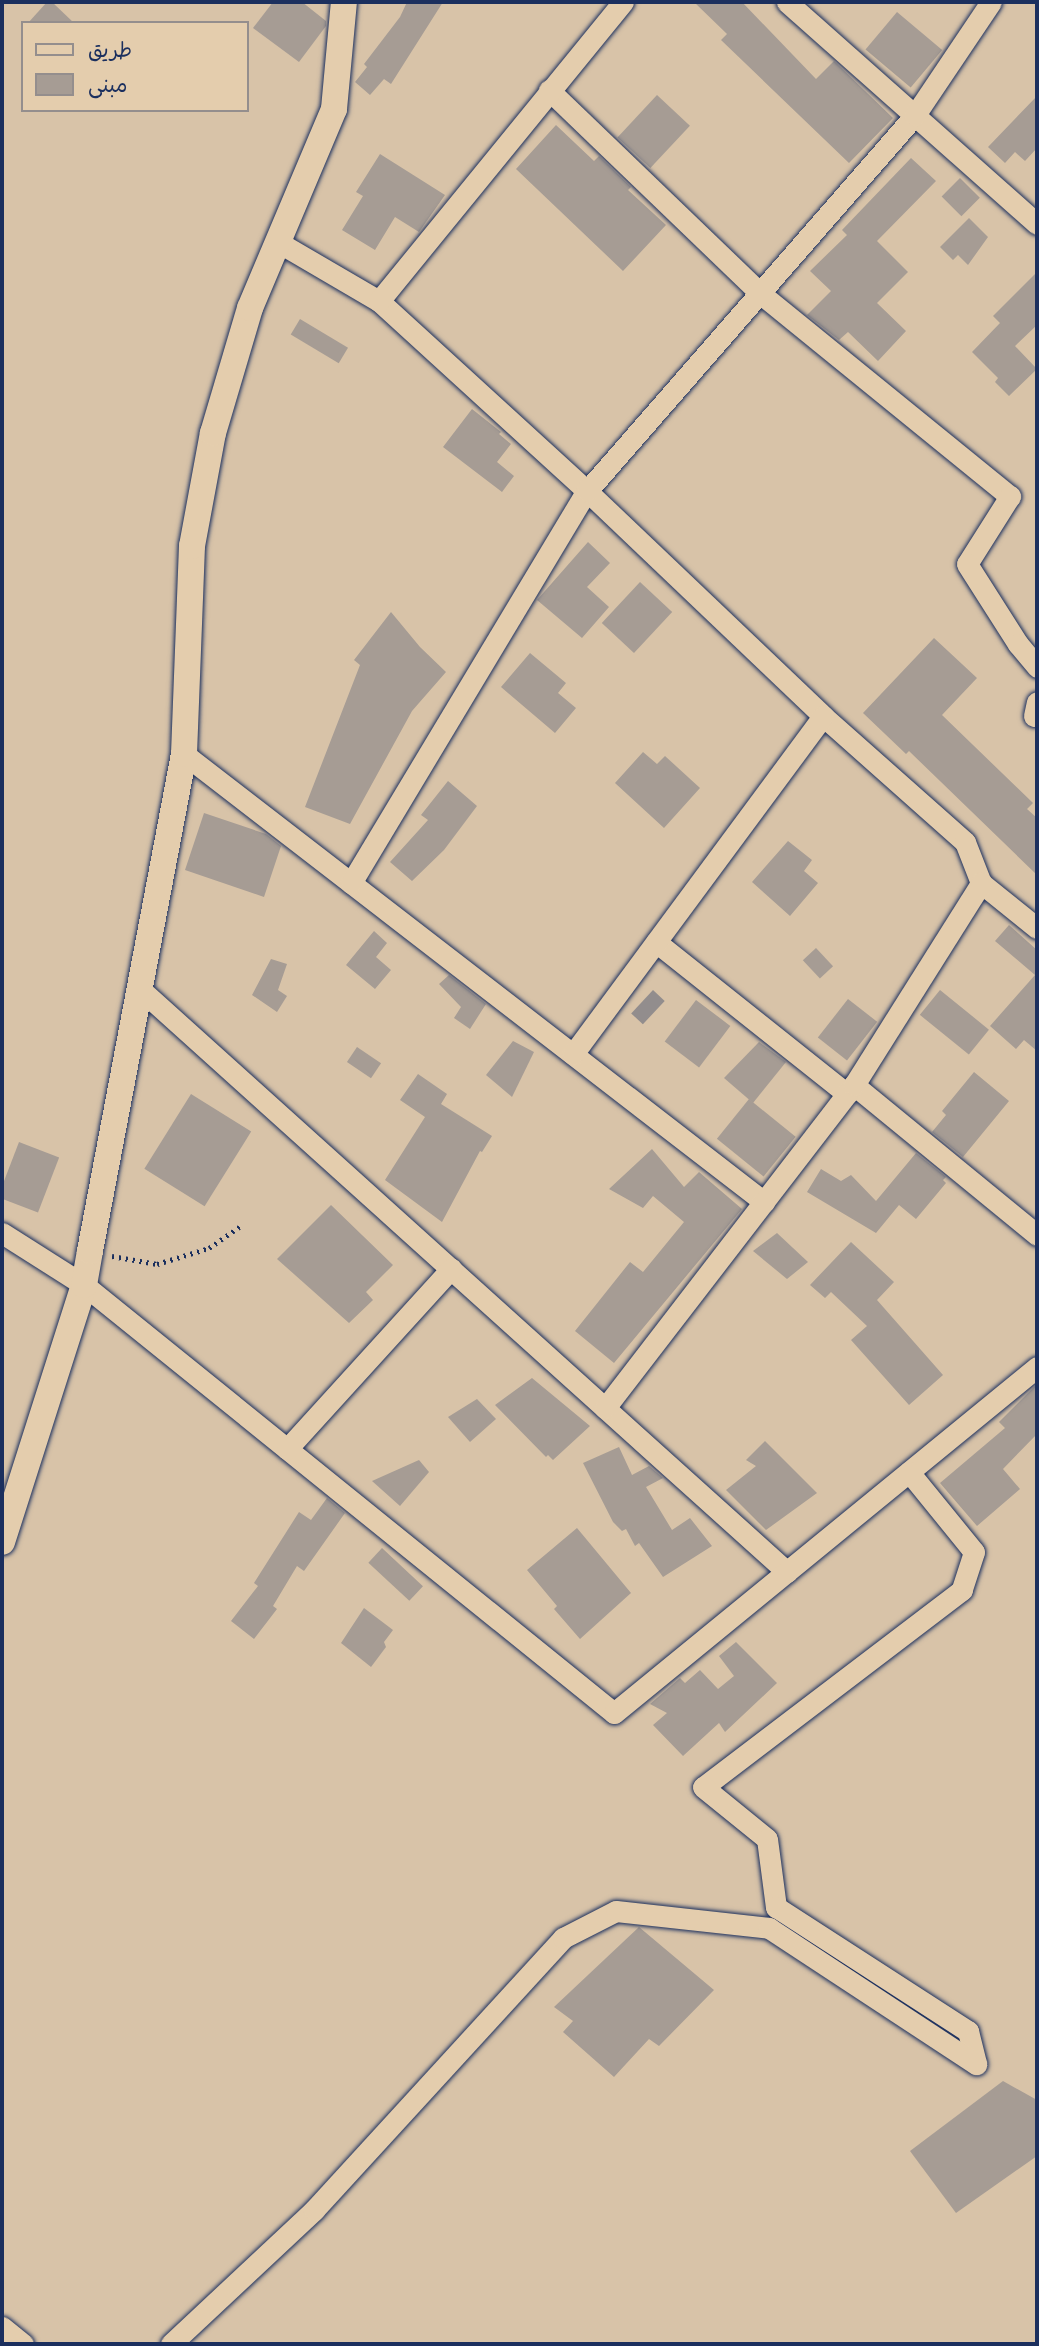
<!DOCTYPE html>
<html>
<head>
<meta charset="utf-8">
<style>
	body { margin:0 }
	#map { position:relative; width:1039px; height:2346px; overflow:hidden; background:#d8c3a8; font-family:Sriracha,"Playpen Sans Arabic",sans-serif }
	div>[style] { position:absolute }
	.water>* { inset:0; background:#928d8d; transform-origin:0 0 }
	.building>* { inset:0; background:#a69c94; transform-origin:0 0 }
	.path>* { height:4.5px; margin-top:-2.25px; transform-origin:0; background:repeating-linear-gradient(90deg,#1b2f5e 0 2px,transparent 0 7px) }
	.roads { filter:drop-shadow(0 0 2px #1b2f5e) drop-shadow(0 0 2px #1b2f5e) }
	.minor>* { height:21px; margin:-10.5px; padding:0 10.5px; transform-origin:10.5px; border-radius:10.5px; background:#e4cdad }
	.tertiary>* { height:26px; margin:-13px; padding:0 13px; transform-origin:13px; border-radius:13px; background:#e4cdad }
	span { translate:-50% -50%; white-space:nowrap; text-align:center; line-height:1.15; -webkit-text-stroke:7px #e4cdad; paint-order:stroke }
	.frame { position:absolute; inset:0; border:4px solid #1b2f5e; pointer-events:none }
	.legend { position:absolute; left:21px; top:21px; width:228px; height:91px; box-sizing:border-box; background:#e4cdad; border:2px solid #948e8d; margin:0; padding:9px 12px; list-style:none; font-size:21px; color:#1b2f5e }
	.legend li { display:flex; align-items:center; gap:14px; height:35px }
	.legend b { width:35px; border:2px solid #948e8d }
</style>
</head>
<body>
<div id="map">
	<div class="water">
		<i style="left:653px;top:990px;width:16px;height:32px;rotate:43deg"></i>
	</div>
	<div class="building">
		<i style="clip-path:polygon(47px 2px,52px 2px,74px 23px,28px 23px)"></i>
		<i style="clip-path:polygon(273px 2px,302px 2px,326px 21px,326px 26px,299px 62px,253px 28px)"></i>
		<i style="clip-path:polygon(407px 2px,443px 2px,391px 84px,384px 79px,370px 95px,355px 82px,367px 67px,364px 64px,400px 17px)"></i>
		<i style="clip-path:polygon(694px 2px,742px 2px,816px 79px,834px 61px,893px 118px,849px 163px,721px 40px,727px 34px)"></i>
		<i style="left:897px;top:12px;width:59px;height:49px;rotate:40deg"></i>
		<i style="left:657px;top:95px;width:45px;height:58px;rotate:43deg"></i>
		<i style="clip-path:polygon(1037px 96px,1037px 148px,1025px 161px,1015px 152px,1005px 163px,988px 147px)"></i>
		<i style="clip-path:polygon(556px 125px,594px 161px,599px 156px,631px 187px,628px 190px,666px 225px,623px 271px,516px 169px)"></i>
		<i style="clip-path:polygon(380px 154px,445px 195px,419px 232px,395px 217px,375px 250px,342px 230px,363px 196px,356px 192px)"></i>
		<i style="clip-path:polygon(911px 158px,936px 181px,877px 241px,908px 272px,877px 303px,906px 331px,878px 361px,848px 332px,839px 340px,807px 315px,831px 291px,810px 271px,847px 235px,842px 230px)"></i>
		<i style="left:960px;top:178px;width:28px;height:26px;rotate:45deg"></i>
		<i style="clip-path:polygon(969px 218px,988px 237px,968px 265px,958px 255px,953px 260px,940px 247px)"></i>
		<i style="clip-path:polygon(1037px 272px,1037px 325px,1015px 346px,1037px 369px,1009px 396px,995px 382px,998px 378px,972px 352px,1000px 323px,993px 316px)"></i>
		<i style="left:300px;top:319px;width:56px;height:18px;rotate:31deg"></i>
		<i style="clip-path:polygon(472px 409px,501px 432px,499px 434px,511px 444px,497px 462px,514px 476px,502px 492px,443px 447px)"></i>
		<i style="clip-path:polygon(588px 542px,610px 563px,587px 587px,609px 607px,582px 638px,537px 600px)"></i>
		<i style="left:640px;top:582px;width:44px;height:56px;rotate:43deg"></i>
		<i style="clip-path:polygon(391px 612px,420px 647px,446px 672px,412px 711px,350px 824px,305px 807px,360px 665px,354px 660px)"></i>
		<i style="clip-path:polygon(934px 638px,977px 678px,942px 715px,1033px 803px,1027px 809px,1037px 818px,1037px 875px,909px 751px,906px 754px,863px 713px)"></i>
		<i style="clip-path:polygon(530px 653px,566px 683px,558px 693px,576px 708px,555px 733px,501px 687px)"></i>
		<i style="clip-path:polygon(643px 752px,657px 764px,665px 756px,700px 788px,664px 828px,615px 783px)"></i>
		<i style="clip-path:polygon(448px 781px,477px 806px,444px 850px,412px 881px,390px 862px,428px 820px,421px 815px)"></i>
		<i style="clip-path:polygon(204px 813px,266px 834px,281px 846px,264px 897px,185px 870px)"></i>
		<i style="clip-path:polygon(788px 841px,812px 860px,804px 871px,818px 883px,790px 916px,752px 882px)"></i>
		<i style="clip-path:polygon(1009px 925px,1037px 950px,1037px 1051px,1024px 1040px,1016px 1049px,990px 1026px,1035px 975px,995px 941px)"></i>
		<i style="clip-path:polygon(374px 931px,387px 943px,376px 957px,391px 970px,375px 989px,346px 965px)"></i>
		<i style="left:816px;top:948px;width:25px;height:18px;rotate:47deg"></i>
		<i style="clip-path:polygon(271px 959px,287px 964px,278px 990px,287px 996px,277px 1012px,252px 995px)"></i>
		<i style="clip-path:polygon(449px 975px,486px 1004px,470px 1029px,454px 1018px,461px 1007px,439px 984px)"></i>
		<i style="left:940px;top:990px;width:63px;height:32px;rotate:39deg"></i>
		<i style="left:848px;top:999px;width:37px;height:49px;rotate:38deg"></i>
		<i style="left:696px;top:1000px;width:43px;height:52px;rotate:37deg"></i>
		<i style="clip-path:polygon(513px 1041px,534px 1052px,512px 1097px,486px 1075px)"></i>
		<i style="clip-path:polygon(759px 1042px,786px 1062px,753px 1103px,724px 1078px)"></i>
		<i style="left:357px;top:1047px;width:29px;height:18px;rotate:34deg"></i>
		<i style="clip-path:polygon(974px 1072px,1009px 1101px,963px 1157px,932px 1132px,946px 1115px,942px 1111px)"></i>
		<i style="clip-path:polygon(418px 1074px,447px 1094px,441px 1104px,492px 1136px,482px 1152px,480px 1151px,442px 1222px,385px 1180px,425px 1117px,400px 1100px)"></i>
		<i style="left:191px;top:1094px;width:71px;height:88px;rotate:32deg"></i>
		<i style="left:749px;top:1099px;width:60px;height:51px;rotate:39deg"></i>
		<i style="left:19px;top:1142px;width:43px;height:59px;rotate:21deg"></i>
		<i style="clip-path:polygon(652px 1149px,684px 1187px,699px 1172px,742px 1209px,614px 1363px,575px 1331px,630px 1262px,643px 1272px,684px 1222px,653px 1196px,643px 1208px,609px 1189px)"></i>
		<i style="clip-path:polygon(916px 1153px,946px 1177px,943px 1180px,946px 1183px,916px 1219px,899px 1205px,876px 1233px,807px 1192px,821px 1169px,841px 1181px,851px 1175px,876px 1201px)"></i>
		<i style="clip-path:polygon(331px 1205px,393px 1265px,366px 1292px,373px 1300px,349px 1323px,277px 1259px)"></i>
		<i style="clip-path:polygon(777px 1233px,808px 1262px,787px 1279px,753px 1251px)"></i>
		<i style="clip-path:polygon(851px 1242px,894px 1282px,877px 1300px,943px 1375px,909px 1405px,851px 1340px,867px 1326px,831px 1292px,825px 1298px,810px 1285px)"></i>
		<i style="clip-path:polygon(532px 1378px,590px 1426px,553px 1460px,548px 1455px,546px 1457px,495px 1405px)"></i>
		<i style="clip-path:polygon(1037px 1384px,1037px 1434px,1003px 1469px,1020px 1489px,977px 1526px,940px 1483px,1005px 1428px,999px 1422px)"></i>
		<i style="clip-path:polygon(477px 1399px,496px 1419px,470px 1442px,448px 1417px)"></i>
		<i style="clip-path:polygon(765px 1441px,817px 1493px,766px 1530px,726px 1490px,756px 1466px,746px 1460px)"></i>
		<i style="clip-path:polygon(619px 1447px,632px 1475px,649px 1466px,663px 1478px,646px 1487px,672px 1530px,690px 1518px,712px 1546px,663px 1577px,639px 1543px,635px 1546px,626px 1529px,622px 1531px,613px 1522px,583px 1463px)"></i>
		<i style="clip-path:polygon(419px 1460px,429px 1472px,400px 1506px,372px 1481px)"></i>
		<i style="clip-path:polygon(327px 1498px,345px 1513px,304px 1571px,297px 1566px,273px 1606px,277px 1609px,254px 1639px,231px 1621px,258px 1586px,254px 1583px,299px 1512px,311px 1520px)"></i>
		<i style="clip-path:polygon(577px 1528px,631px 1593px,580px 1639px,554px 1609px,557px 1606px,527px 1570px)"></i>
		<i style="left:382px;top:1548px;width:56px;height:20px;rotate:43deg"></i>
		<i style="clip-path:polygon(364px 1608px,393px 1630px,384px 1642px,386px 1647px,371px 1667px,341px 1643px)"></i>
		<i style="clip-path:polygon(736px 1642px,777px 1683px,725px 1732px,719px 1723px,683px 1756px,653px 1725px,667px 1713px,650px 1704px,680px 1678px,685px 1683px,700px 1670px,718px 1689px,734px 1676px,719px 1656px)"></i>
		<i style="clip-path:polygon(639px 1927px,714px 1990px,659px 2046px,649px 2039px,614px 2077px,563px 2032px,573px 2021px,554px 2007px)"></i>
		<i style="clip-path:polygon(1003px 2081px,1037px 2100px,1037px 2156px,956px 2213px,910px 2151px)"></i>
	</div>
	<div class="path">
		<i style="left:112px;top:1256px;width:46px;rotate:10.1deg"></i>
		<i style="left:157px;top:1264px;width:54px;rotate:-17.1deg"></i>
		<i style="left:209px;top:1248px;width:40px;rotate:-34.9deg"></i>
	</div>
	<div class="roads">
		<div class="minor">
			<i style="left:787px;top:2px;width:334px;rotate:41.6deg"></i>
			<i style="left:549px;top:90px;width:294px;rotate:43.9deg"></i>
			<i style="left:761px;top:294px;width:321px;rotate:39.1deg"></i>
			<i style="left:1010px;top:496px;width:80px;rotate:122.3deg"></i>
			<i style="left:967px;top:564px;width:95px;rotate:57.5deg"></i>
			<i style="left:1018px;top:644px;width:30px;rotate:50deg"></i>
			<i style="left:278px;top:242px;width:117px;rotate:30.3deg"></i>
			<i style="left:379px;top:301px;width:282px;rotate:42.4deg"></i>
			<i style="left:587px;top:491px;width:326px;rotate:43.6deg"></i>
			<i style="left:823px;top:716px;width:190px;rotate:41.6deg"></i>
			<i style="left:965px;top:842px;width:44px;rotate:68.7deg"></i>
			<i style="left:981px;top:883px;width:72px;rotate:38.8deg"></i>
			<i style="left:379px;top:301px;width:386px;rotate:-50.8deg"></i>
			<i style="left:1034px;top:716px;width:14px;rotate:-78deg"></i>
			<i style="left:184px;top:754px;width:733px;rotate:37.68deg"></i>
			<i style="left:351px;top:883px;width:458px;rotate:-59deg"></i>
			<i style="left:587px;top:491px;width:499px;rotate:-48.9deg"></i>
			<i style="left:915px;top:115px;width:136px;rotate:-56.1deg"></i>
			<i style="left:656px;top:942px;width:244px;rotate:38.5deg"></i>
			<i style="left:140px;top:989px;width:871px;rotate:42.02deg"></i>
			<i style="left:573px;top:1054px;width:420px;rotate:-53.5deg"></i>
			<i style="left:854px;top:1085px;width:237px;rotate:39.3deg"></i>
			<i style="left:2px;top:1233px;width:97px;rotate:32.4deg"></i>
			<i style="left:84px;top:1285px;width:681px;rotate:38.92deg"></i>
			<i style="left:614px;top:1713px;width:546px;rotate:-39.28deg"></i>
			<i style="left:605px;top:1408px;width:408px;rotate:-52.4deg"></i>
			<i style="left:854px;top:1085px;width:239px;rotate:-57.8deg"></i>
			<i style="left:287px;top:1449px;width:244px;rotate:-47.7deg"></i>
			<i style="left:909px;top:1472px;width:103px;rotate:50.9deg"></i>
			<i style="left:974px;top:1552px;width:40px;rotate:108deg"></i>
			<i style="left:962px;top:1590px;width:325px;rotate:142.7deg"></i>
			<i style="left:703px;top:1787px;width:82px;rotate:39.1deg"></i>
			<i style="left:767px;top:1839px;width:69px;rotate:82.5deg"></i>
			<i style="left:776px;top:1907px;width:229px;rotate:32.9deg"></i>
			<i style="left:968px;top:2031px;width:34px;rotate:76deg"></i>
			<i style="left:2px;top:2327px;width:27px;rotate:39deg"></i>
			<i style="left:171px;top:2344px;width:196px;rotate:-43.1deg"></i>
			<i style="left:314px;top:2210px;width:369px;rotate:-47.5deg"></i>
			<i style="left:563px;top:1938px;width:59px;rotate:-27deg"></i>
			<i style="left:616px;top:1911px;width:154px;rotate:6.3deg"></i>
			<i style="left:769px;top:1928px;width:248px;rotate:33.3deg"></i>
		</div>
		<div class="tertiary">
			<i style="left:2px;top:1542px;width:270px;rotate:-72.3deg"></i>
			<i style="left:84px;top:1285px;width:35px;rotate:-80deg"></i>
			<i style="left:90px;top:1251px;width:506px;rotate:-79.29deg"></i>
			<i style="left:184px;top:754px;width:208px;rotate:-87.8deg"></i>
			<i style="left:192px;top:546px;width:115px;rotate:-79.5deg"></i>
			<i style="left:213px;top:433px;width:130px;rotate:-73.5deg"></i>
			<i style="left:250px;top:308px;width:216px;rotate:-67.1deg"></i>
			<i style="left:334px;top:109px;width:107px;rotate:-84.7deg"></i>
		</div>
	</div>
	<div class="frame"></div>
	<ul class="legend">
	<li><b style="height:9px;background:#e4cdad"></b>طريق</li>
	<li><b style="height:19px;background:#a69c94"></b>مبنى</li>
	</ul>
</div>
</body>
</html>
